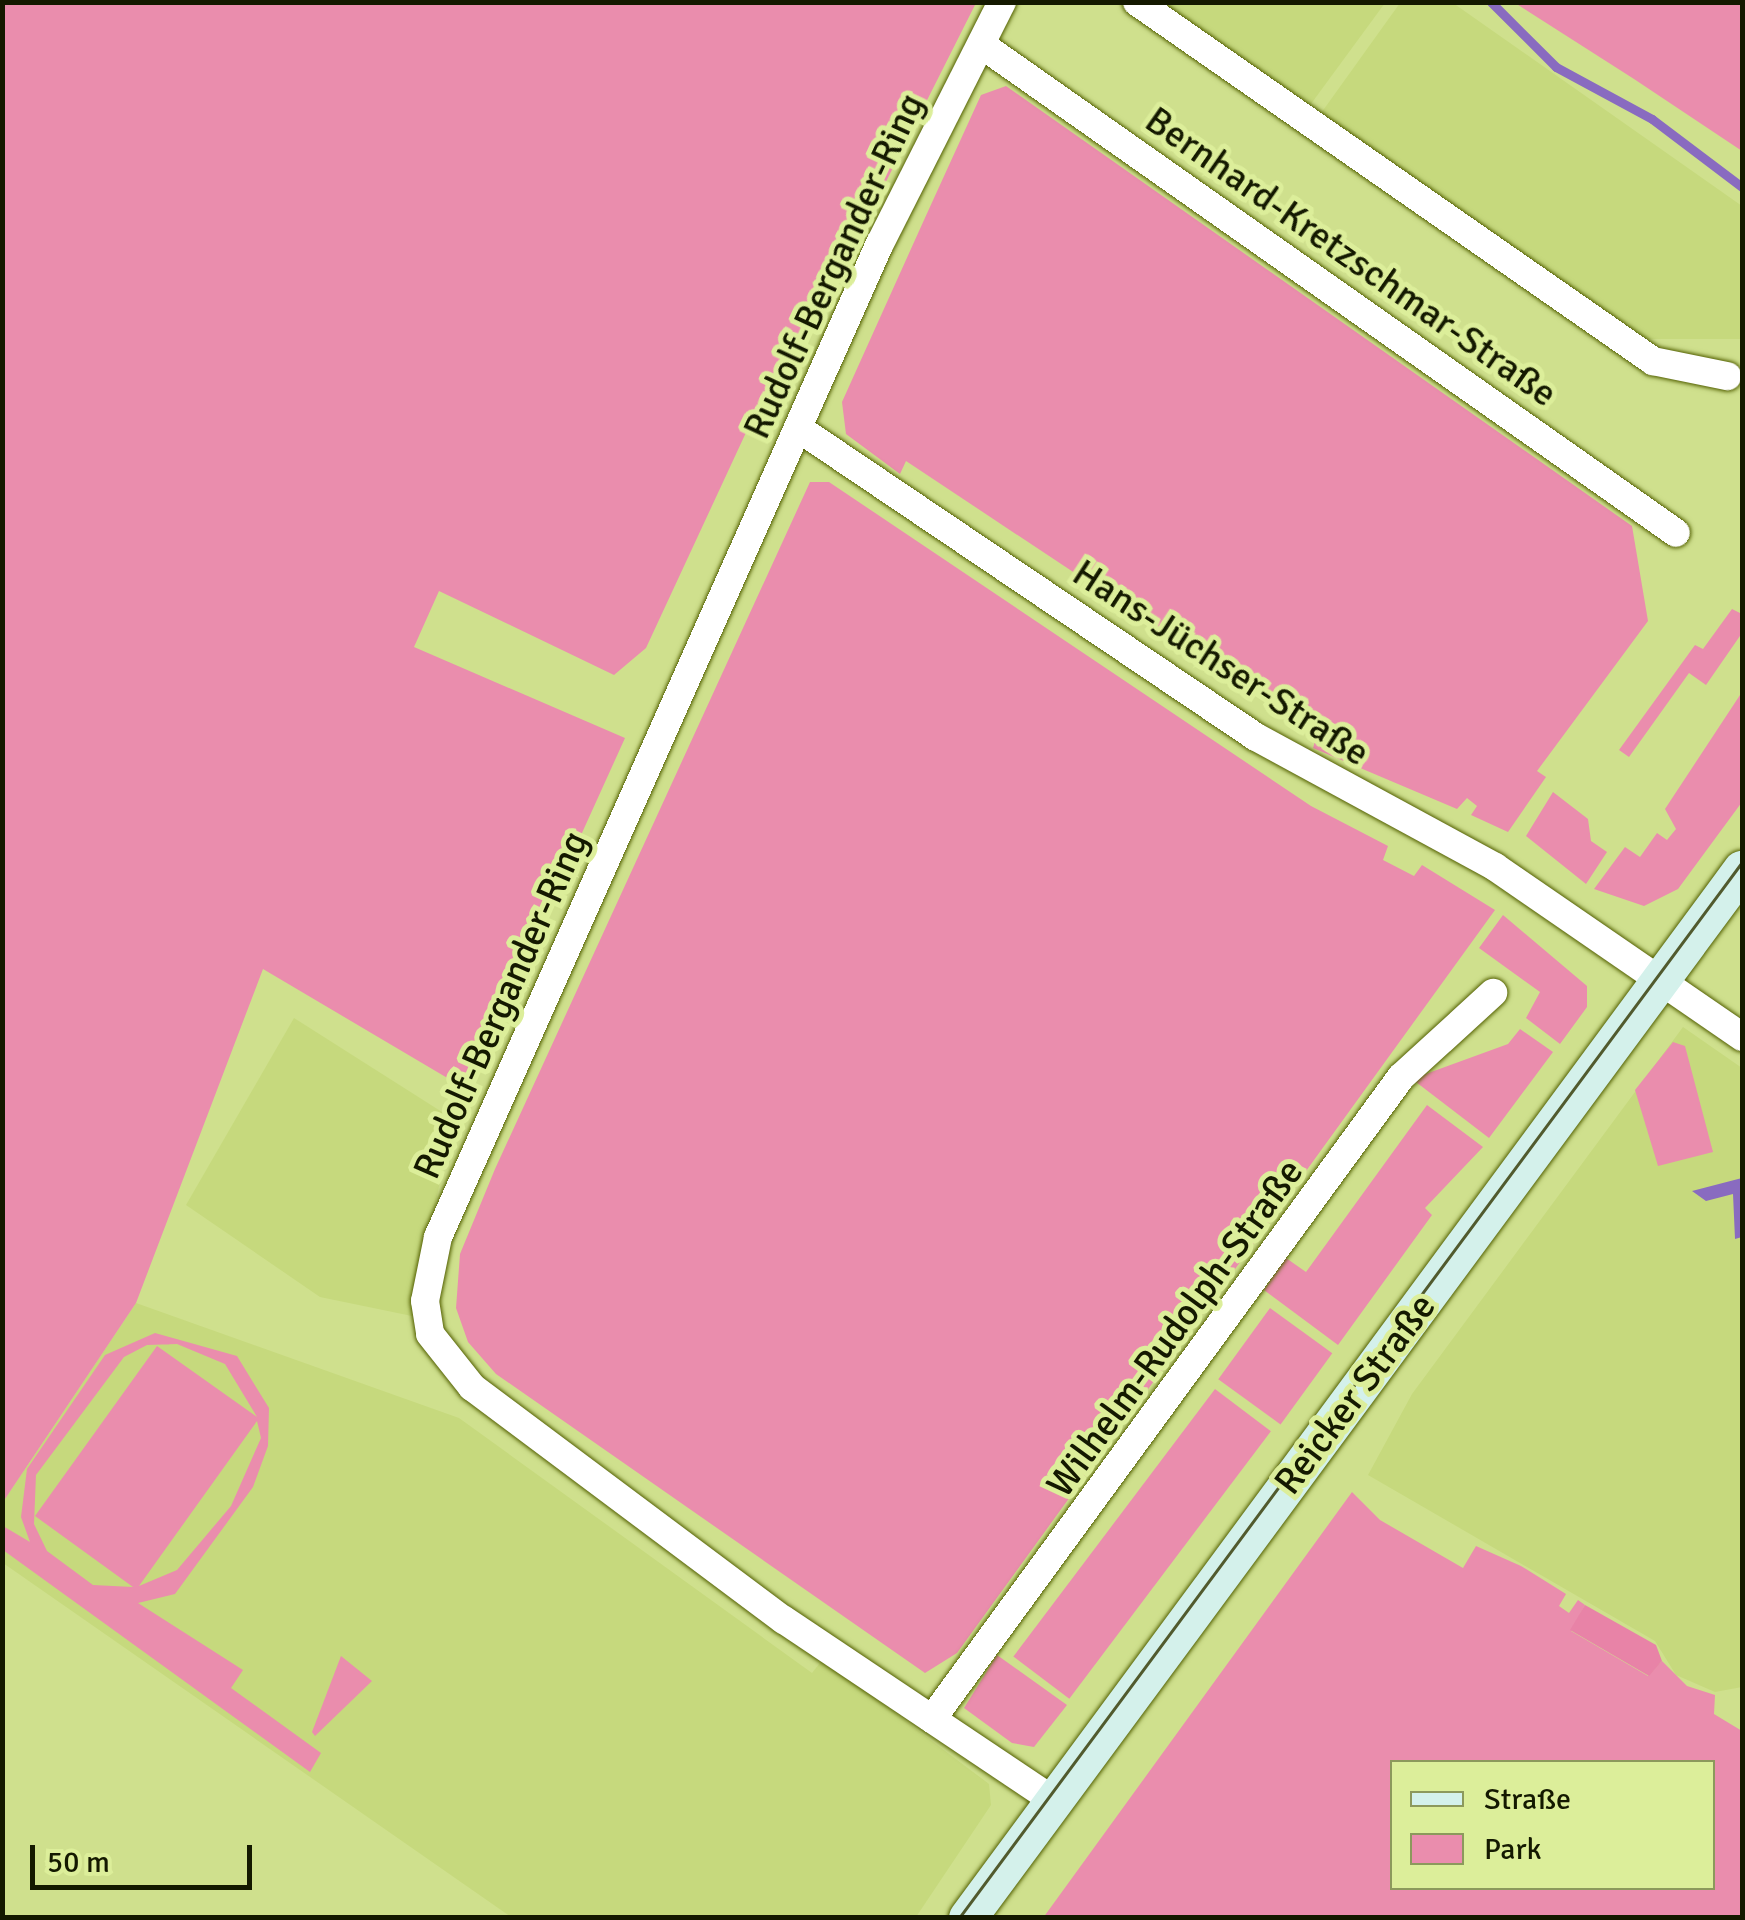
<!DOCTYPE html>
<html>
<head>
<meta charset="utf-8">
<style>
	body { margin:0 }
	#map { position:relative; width:1745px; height:1920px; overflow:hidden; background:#cfe08d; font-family:Signika,sans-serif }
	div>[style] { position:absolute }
	.built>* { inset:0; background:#c6d97d }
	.green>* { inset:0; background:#ea8dad; transform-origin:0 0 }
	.forest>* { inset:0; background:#e883a7 }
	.water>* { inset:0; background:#896bc0 }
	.stream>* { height:9px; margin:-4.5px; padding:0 4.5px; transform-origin:4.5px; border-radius:4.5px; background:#896bc0 }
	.roads { filter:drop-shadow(0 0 2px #536000) drop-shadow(0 0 2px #536000) }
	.street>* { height:28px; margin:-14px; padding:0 14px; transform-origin:14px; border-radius:14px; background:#fff }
	.secondary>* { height:38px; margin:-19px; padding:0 19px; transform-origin:19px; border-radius:19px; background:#d4f1eb }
	.tram>* { height:2.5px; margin:-1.25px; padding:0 1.25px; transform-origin:1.25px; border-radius:1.25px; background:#515a2e }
	span { translate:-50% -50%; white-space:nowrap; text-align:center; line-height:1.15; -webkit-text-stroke:10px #dcee9a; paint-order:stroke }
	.street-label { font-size:38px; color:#141900 }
	.frame { position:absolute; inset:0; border:5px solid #141900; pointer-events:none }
	.legend { position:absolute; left:1390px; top:1760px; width:325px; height:130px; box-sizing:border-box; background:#dcee9a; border:2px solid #8c995c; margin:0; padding:12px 18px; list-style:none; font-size:30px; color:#141900 }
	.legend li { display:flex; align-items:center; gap:20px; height:50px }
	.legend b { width:50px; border:2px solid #8c995c }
	.scale { position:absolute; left:30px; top:1845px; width:222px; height:45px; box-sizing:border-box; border:5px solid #141900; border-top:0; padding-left:12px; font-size:30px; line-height:35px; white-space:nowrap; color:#141900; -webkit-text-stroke:8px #dcee9a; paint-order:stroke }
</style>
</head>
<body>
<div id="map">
	<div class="built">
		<i style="clip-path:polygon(1163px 3px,1385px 3px,1308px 108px)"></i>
		<i style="clip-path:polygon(1400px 3px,1453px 3px,1742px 206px,1742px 339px,1637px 339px,1319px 116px)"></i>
		<i style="clip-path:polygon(294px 1018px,453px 1119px,412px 1316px,320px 1297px,186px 1205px)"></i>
		<i style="clip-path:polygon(1683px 1027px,1742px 1068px,1742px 1687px,1715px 1692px,1676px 1675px,1655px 1641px,1368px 1475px,1412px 1394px)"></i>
		<i style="clip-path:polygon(136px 1303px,459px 1418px,812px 1673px,823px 1659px,989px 1784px,991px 1805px,916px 1917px,511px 1917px,3px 1563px,3px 1502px)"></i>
	</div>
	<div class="green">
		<i style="clip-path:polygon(3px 2px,976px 3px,768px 416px,756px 411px,646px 648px,614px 675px,439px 591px,414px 647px,625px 738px,466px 1089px,263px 969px,136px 1303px,3px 1502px)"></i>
		<i style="clip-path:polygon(1515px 3px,1742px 3px,1742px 151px,1634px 79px)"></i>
		<i style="clip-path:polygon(1006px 86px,1632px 526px,1648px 621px,1537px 771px,1546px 777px,1508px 832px,1471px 815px,1477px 806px,1467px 798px,1457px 809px,1313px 748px,1317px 734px,906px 461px,900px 474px,846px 434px,842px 402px,924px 220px,981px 95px)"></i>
		<i style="clip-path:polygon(810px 482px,829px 482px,1311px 806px,1388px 846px,1383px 860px,1414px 876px,1422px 865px,1495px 910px,957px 1653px,925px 1673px,496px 1374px,468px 1342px,456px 1308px,460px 1254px,495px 1169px)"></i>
		<i style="clip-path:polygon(1732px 609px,1742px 614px,1742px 633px,1706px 685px,1689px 673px,1629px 757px,1619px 750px,1695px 645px,1703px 649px)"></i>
		<i style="clip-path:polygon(1742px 692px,1742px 802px,1678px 889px,1644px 906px,1594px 889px,1625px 847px,1640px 857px,1657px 833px,1667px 840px,1676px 829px,1665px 809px)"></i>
		<i style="clip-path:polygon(1553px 792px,1588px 819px,1591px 841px,1607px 852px,1586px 884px,1526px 836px)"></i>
		<i style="clip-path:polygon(1503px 915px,1587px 986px,1587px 1007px,1560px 1044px,1526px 1018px,1540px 992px,1479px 948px)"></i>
		<i style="clip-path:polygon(1520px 1029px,1553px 1052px,1489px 1138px,1412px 1079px,1508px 1044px)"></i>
		<i style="clip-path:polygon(1673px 1042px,1685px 1046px,1713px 1152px,1658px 1166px,1635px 1090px)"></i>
		<i style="clip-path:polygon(1427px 1105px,1483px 1147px,1425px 1208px,1432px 1215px,1338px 1345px,1264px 1290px,1286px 1258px,1306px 1272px)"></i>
		<i style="left:1270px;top:1308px;width:77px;height:88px;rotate:36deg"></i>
		<i style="clip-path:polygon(evenodd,155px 1333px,237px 1356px,269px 1408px,268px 1446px,253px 1487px,175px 1594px,138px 1603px,243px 1670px,231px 1688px,321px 1753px,310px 1772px,3px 1550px,3px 1526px,30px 1542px,21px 1517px,27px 1469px,105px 1355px,155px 1333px,177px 1344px,225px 1364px,257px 1417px,157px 1346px,35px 1516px,133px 1587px,93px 1585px,47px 1551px,34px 1524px,36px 1475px,124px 1357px,147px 1345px,177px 1344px,155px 1333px,257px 1421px,261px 1438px,231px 1506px,177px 1570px,139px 1586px,257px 1421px)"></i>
		<i style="left:1215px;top:1389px;width:70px;height:335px;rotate:37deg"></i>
		<i style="clip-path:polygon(evenodd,1352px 1492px,1380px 1520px,1463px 1568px,1476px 1546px,1521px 1566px,1566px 1594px,1559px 1606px,1569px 1613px,1578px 1600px,1585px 1605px,1571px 1631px,1648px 1676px,1662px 1661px,1687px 1686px,1715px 1695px,1714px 1714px,1742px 1731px,1742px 1917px,1043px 1918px,1352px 1492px,1392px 1762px,1712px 1762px,1712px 1888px,1392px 1888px,1392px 1762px)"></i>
		<i style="clip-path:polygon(997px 1655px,1067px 1705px,1034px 1747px,1012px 1743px,964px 1708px)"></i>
		<i style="clip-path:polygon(341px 1656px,372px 1681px,315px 1736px,312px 1732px)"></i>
	</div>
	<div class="forest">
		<i style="clip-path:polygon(1585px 1605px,1656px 1645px,1662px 1661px,1649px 1676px,1570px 1630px)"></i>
	</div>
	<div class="water">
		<i style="clip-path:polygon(1742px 1178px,1742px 1237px,1735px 1239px,1733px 1194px,1706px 1201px,1692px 1191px)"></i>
	</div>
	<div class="stream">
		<i style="left:1491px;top:2px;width:92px;rotate:45deg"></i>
		<i style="left:1556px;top:67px;width:109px;rotate:28.4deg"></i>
		<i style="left:1652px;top:119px;width:113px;rotate:37.1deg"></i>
	</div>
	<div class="roads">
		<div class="street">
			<i style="left:1002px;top:2px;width:270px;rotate:116.8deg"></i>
			<i style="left:880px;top:243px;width:1088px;rotate:113.97deg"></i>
			<i style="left:438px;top:1237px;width:65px;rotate:101.5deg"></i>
			<i style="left:425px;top:1301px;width:33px;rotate:81deg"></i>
			<i style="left:430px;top:1334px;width:68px;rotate:51.6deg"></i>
			<i style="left:472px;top:1387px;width:389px;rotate:36.8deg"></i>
			<i style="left:784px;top:1620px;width:325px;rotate:33.8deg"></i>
			<i style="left:1137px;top:2px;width:629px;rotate:34.83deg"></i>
			<i style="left:1653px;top:361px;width:76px;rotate:11.5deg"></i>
			<i style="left:982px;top:45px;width:848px;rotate:35.11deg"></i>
			<i style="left:798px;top:428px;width:552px;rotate:34.01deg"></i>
			<i style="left:1256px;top:737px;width:272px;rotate:28.5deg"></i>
			<i style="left:1495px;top:867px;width:300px;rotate:34.5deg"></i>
			<i style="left:932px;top:1719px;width:795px;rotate:-53.85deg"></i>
			<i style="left:1401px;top:1077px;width:125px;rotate:-42.4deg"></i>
		</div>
		<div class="secondary">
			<i style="left:968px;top:1918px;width:1303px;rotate:-53.55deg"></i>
		</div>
	</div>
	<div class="tram">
		<i style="left:959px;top:1918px;width:1315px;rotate:-53.44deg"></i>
	</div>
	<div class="street-label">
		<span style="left:1351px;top:257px;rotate:35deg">Bernhard-Kretzschmar-Straße</span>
		<span style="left:834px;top:266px;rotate:-65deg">Rudolf-Bergander-Ring</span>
		<span style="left:1221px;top:663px;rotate:33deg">Hans-Jüchser-Straße</span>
		<span style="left:501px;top:1005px;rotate:-66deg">Rudolf-Bergander-Ring</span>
		<span style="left:1175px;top:1328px;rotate:-54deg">Wilhelm-Rudolph-Straße</span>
		<span style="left:1355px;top:1394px;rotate:-53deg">Reicker Straße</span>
	</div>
	<div class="frame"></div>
	<ul class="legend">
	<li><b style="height:12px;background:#d4f1eb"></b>Straße</li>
	<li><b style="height:28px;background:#ea8dad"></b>Park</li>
	</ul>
	<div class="scale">50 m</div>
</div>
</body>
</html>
